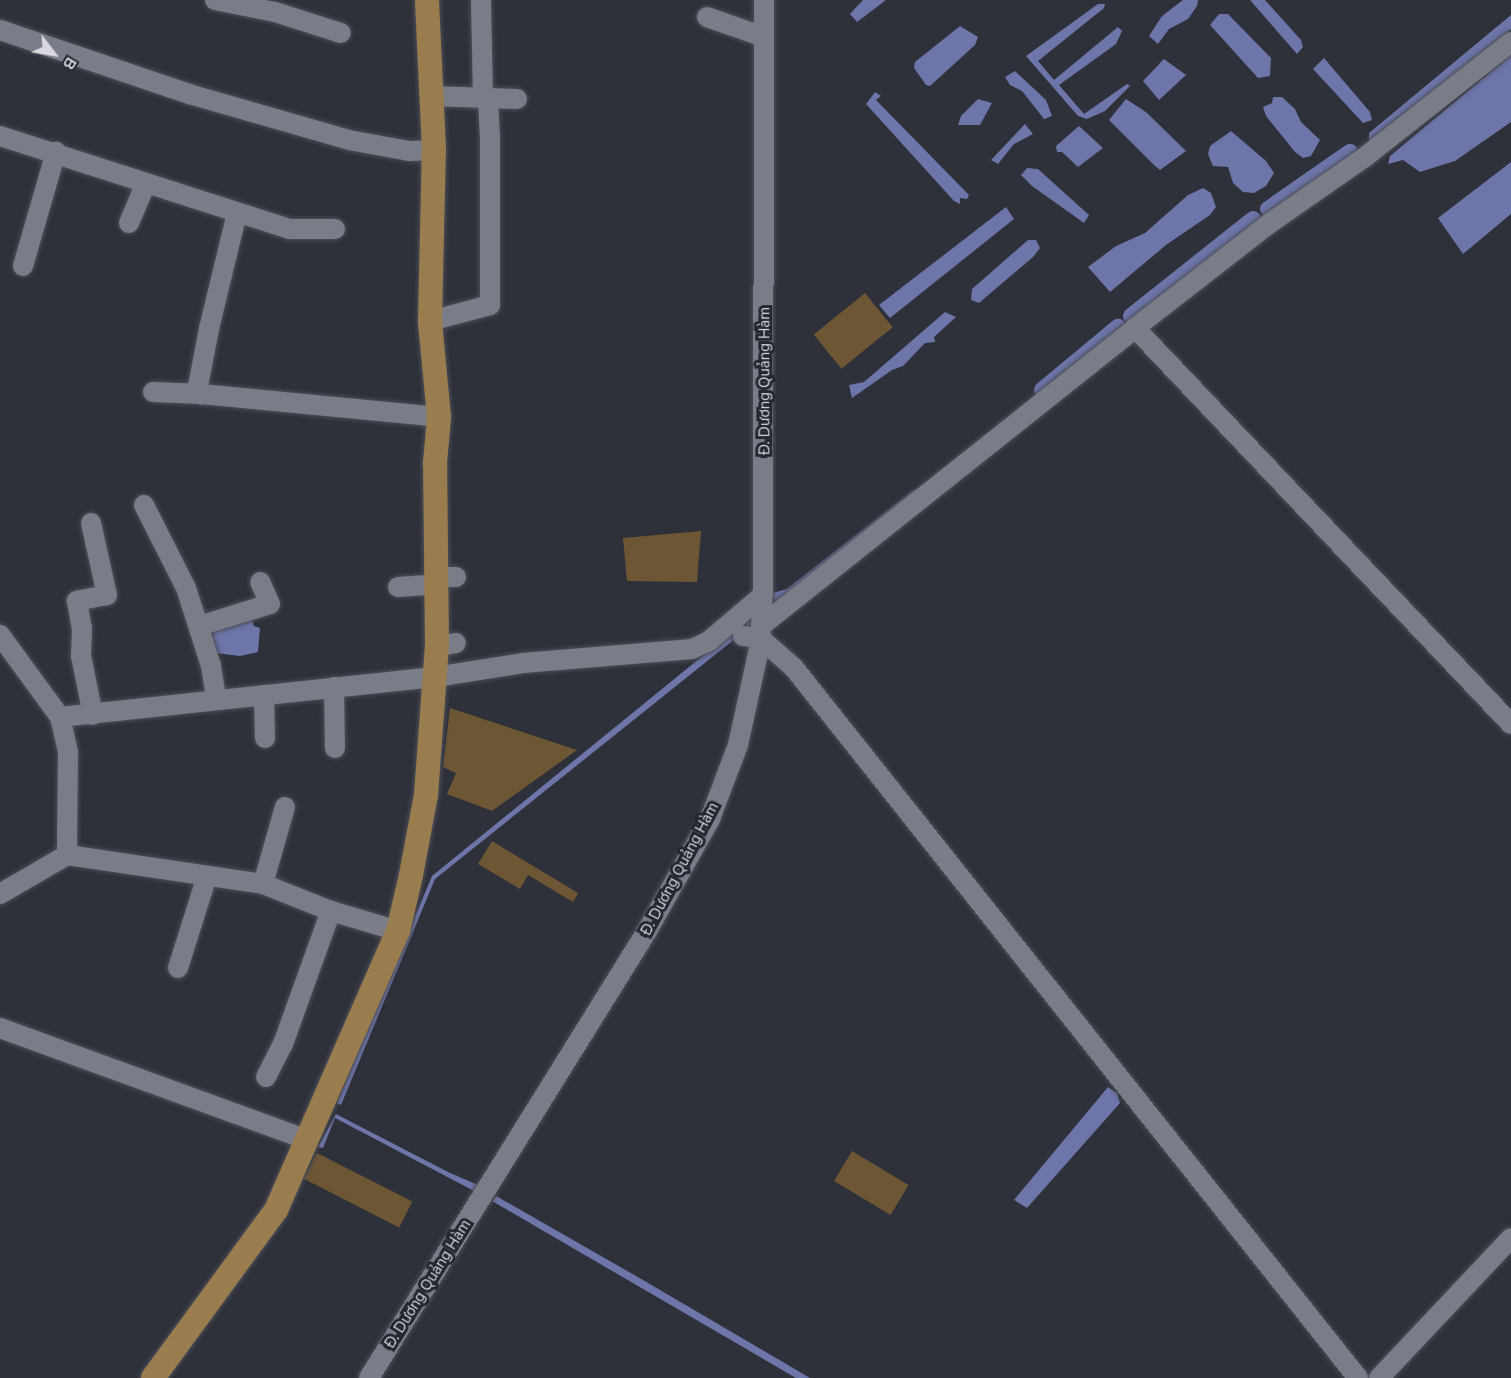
<!DOCTYPE html>
<html>
<head>
<meta charset="utf-8">
<style>
	body { margin:0 }
	#map { position:relative; width:1511px; height:1378px; overflow:hidden; background:#2e303a; font-family:"Nunito Sans",sans-serif }
	div>[style] { position:absolute }
	.green>* { inset:0; background:#6c5633; transform-origin:0 0 }
	.water>* { inset:0; background:#6d75a9 }
	.canal>* { height:16px; margin:-8px; padding:0 8px; transform-origin:8px; border-radius:8px; background:#6d75a9 }
	.roads { filter:drop-shadow(0 0 2px #4c4e56) drop-shadow(0 0 2px #4c4e56) }
	.minor>* { height:20px; margin:-10px; padding:0 10px; transform-origin:10px; border-radius:10px; background:#7a7c88 }
	.major>* { height:24px; margin:-12px; padding:0 12px; transform-origin:12px; border-radius:12px; background:#9a7d4f }
	span { translate:-50% -50%; white-space:nowrap; text-align:center; line-height:1.15; -webkit-text-stroke:6px #242630; paint-order:stroke }
	.street-label { font-size:15px; color:#d8dae0 }
	.north { position:absolute; left:24px; top:24px; width:60px; height:60px; -webkit-text-stroke:4px #242630; paint-order:stroke; rotate:121deg; font-size:16px; font-weight:700; line-height:24px; text-align:center; color:#d8dae0 }
	.north::after { content:''; display:block; margin:auto; width:21px; height:27px; background:#d8dae0; clip-path:polygon(50% 0,100% 100%,50% 72%,0 100%) }
</style>
</head>
<body>
<div id="map">
	<div class="green">
		<i style="left:865px;top:293px;width:44px;height:66px;rotate:51deg"></i>
		<i style="clip-path:polygon(701px 531px,697px 582px,627px 581px,623px 538px)"></i>
		<i style="clip-path:polygon(450px 708px,577px 750px,492px 811px,447px 794px,456px 773px,443px 767px)"></i>
		<i style="clip-path:polygon(492px 841px,578px 893px,573px 902px,528px 875px,520px 889px,478px 864px)"></i>
		<i style="left:852px;top:1151px;width:66px;height:35px;rotate:31deg"></i>
		<i style="left:317px;top:1153px;width:107px;height:29px;rotate:27deg"></i>
	</div>
	<div class="water">
		<i style="clip-path:polygon(863px 0,886px 0,857px 22px,850px 14px)"></i>
		<i style="clip-path:polygon(1183px 0,1198px 0,1197px 6px,1188px 19px,1169px 29px,1158px 44px,1149px 36px,1162px 16px)"></i>
		<i style="clip-path:polygon(1250px 0,1265px 0,1301px 40px,1303px 47px,1297px 54px)"></i>
		<i style="clip-path:polygon(1098px 4px,1105px 4px,1104px 8px,1038px 61px,1054px 80px,1118px 27px,1122px 31px,1116px 44px,1059px 85px,1084px 114px,1127px 84px,1130px 86px,1105px 111px,1087px 119px,1078px 116px,1026px 56px)"></i>
		<i style="clip-path:polygon(1219px 14px,1228px 14px,1271px 58px,1270px 76px,1258px 78px,1210px 25px)"></i>
		<i style="clip-path:polygon(1511px 15px,1511px 29px,1369px 143px,1369px 133px)"></i>
		<i style="clip-path:polygon(960px 26px,978px 37px,975px 45px,930px 86px,926px 85px,914px 68px,915px 62px)"></i>
		<i style="clip-path:polygon(1511px 55px,1511px 122px,1455px 161px,1420px 172px,1403px 160px,1388px 164px,1390px 156px)"></i>
		<i style="clip-path:polygon(1324px 58px,1370px 112px,1372px 120px,1363px 123px,1313px 69px)"></i>
		<i style="clip-path:polygon(1164px 59px,1186px 75px,1159px 100px,1143px 81px)"></i>
		<i style="clip-path:polygon(1015px 71px,1046px 100px,1052px 116px,1044px 119px,1022px 91px,1010px 85px,1005px 77px)"></i>
		<i style="clip-path:polygon(875px 92px,881px 96px,876px 100px,969px 195px,967px 199px,960px 198px,960px 204px,954px 201px,866px 104px)"></i>
		<i style="clip-path:polygon(1273px 97px,1282px 97px,1295px 109px,1301px 122px,1320px 140px,1311px 156px,1303px 158px,1295px 152px,1266px 116px,1263px 107px,1272px 103px)"></i>
		<i style="clip-path:polygon(978px 99px,992px 103px,980px 125px,958px 125px,961px 116px)"></i>
		<i style="clip-path:polygon(1126px 99px,1146px 112px,1186px 151px,1160px 170px,1154px 165px,1109px 120px)"></i>
		<i style="clip-path:polygon(1025px 124px,1033px 134px,1014px 144px,998px 164px,991px 160px)"></i>
		<i style="clip-path:polygon(1079px 126px,1103px 148px,1078px 167px,1062px 152px,1057px 152px,1056px 146px)"></i>
		<i style="clip-path:polygon(1231px 131px,1266px 161px,1274px 173px,1266px 186px,1254px 193px,1243px 192px,1233px 183px,1228px 167px,1213px 166px,1208px 154px,1210px 146px)"></i>
		<i style="clip-path:polygon(1511px 162px,1511px 214px,1463px 254px,1438px 218px)"></i>
		<i style="clip-path:polygon(1027px 168px,1038px 169px,1089px 215px,1084px 223px,1032px 186px,1021px 175px)"></i>
		<i style="clip-path:polygon(1203px 188px,1211px 193px,1216px 207px,1210px 215px,1166px 245px,1110px 292px,1088px 267px,1116px 246px,1145px 233px,1188px 195px)"></i>
		<i style="clip-path:polygon(1006px 207px,1014px 219px,890px 318px,879px 305px)"></i>
		<i style="clip-path:polygon(1028px 240px,1036px 240px,1040px 248px,1033px 257px,979px 303px,971px 300px,972px 289px)"></i>
		<i style="clip-path:polygon(945px 312px,956px 317px,934px 337px,935px 342px,925px 343px,903px 366px,892px 370px,852px 398px,849px 385px,864px 382px)"></i>
		<i style="clip-path:polygon(915px 489px,919px 491px,775px 608px,773px 593px,787px 589px)"></i>
		<i style="clip-path:polygon(753px 615px,756px 622px,435px 879px,341px 1105px,337px 1103px,432px 876px)"></i>
		<i style="clip-path:polygon(252px 620px,254px 626px,260px 628px,258px 652px,240px 656px,215px 653px,210px 633px)"></i>
		<i style="clip-path:polygon(1108px 1087px,1117px 1093px,1120px 1103px,1027px 1208px,1014px 1200px)"></i>
		<i style="clip-path:polygon(336px 1114px,448px 1172px,480px 1186px,476px 1192px,335px 1118px,323px 1148px,318px 1147px)"></i>
		<i style="clip-path:polygon(496px 1196px,643px 1280px,810px 1378px,796px 1378px,492px 1201px)"></i>
	</div>
	<div class="canal">
		<i style="left:1268px;top:209px;width:100px;rotate:-34.8deg"></i>
		<i style="left:1131px;top:316px;width:156px;rotate:-38.5deg"></i>
		<i style="left:1042px;top:390px;width:99px;rotate:-39.7deg"></i>
	</div>
	<div class="roads">
		<div class="minor">
			<i style="left:215px;top:0;width:61px;rotate:11.3deg"></i>
			<i style="left:275px;top:12px;width:69px;rotate:17.7deg"></i>
			<i style="left:707px;top:17px;width:60px;rotate:19.3deg"></i>
			<i style="left:0;top:30px;width:200px;rotate:18.7deg"></i>
			<i style="left:189px;top:94px;width:166px;rotate:16deg"></i>
			<i style="left:349px;top:140px;width:61px;rotate:10.4deg"></i>
			<i style="left:409px;top:151px;width:25px;rotate:-2deg"></i>
			<i style="left:431px;top:96px;width:86px;rotate:2deg"></i>
			<i style="left:0;top:136px;width:305px;rotate:17.8deg"></i>
			<i style="left:290px;top:229px;width:45px"></i>
			<i style="left:237px;top:213px;width:119px;rotate:103.6deg"></i>
			<i style="left:209px;top:329px;width:58px;rotate:100.9deg"></i>
			<i style="left:198px;top:386px;width:9px;rotate:69deg"></i>
			<i style="left:201px;top:394px;width:239px;rotate:5.5deg"></i>
			<i style="left:129px;top:223px;width:43px;rotate:-67deg"></i>
			<i style="left:23px;top:266px;width:119px;rotate:-73.9deg"></i>
			<i style="left:430px;top:321px;width:62px;rotate:-14.9deg"></i>
			<i style="left:490px;top:305px;width:167px;rotate:-90deg"></i>
			<i style="left:490px;top:138px;width:34px;rotate:-93deg"></i>
			<i style="left:488px;top:104px;width:8px;rotate:-130deg"></i>
			<i style="left:483px;top:98px;width:98px;rotate:-91.2deg"></i>
			<i style="left:1135px;top:328px;width:546px;rotate:46.48deg"></i>
			<i style="left:153px;top:392px;width:48px;rotate:2.4deg"></i>
			<i style="left:144px;top:505px;width:93px;rotate:63.2deg"></i>
			<i style="left:186px;top:588px;width:82px;rotate:72.2deg"></i>
			<i style="left:211px;top:666px;width:33px;rotate:81deg"></i>
			<i style="left:91px;top:523px;width:74px;rotate:77.5deg"></i>
			<i style="left:107px;top:595px;width:31px;rotate:169deg"></i>
			<i style="left:77px;top:601px;width:27px;rotate:80deg"></i>
			<i style="left:82px;top:628px;width:28px;rotate:92deg"></i>
			<i style="left:81px;top:656px;width:60px;rotate:78.5deg"></i>
			<i style="left:438px;top:577px;width:18px"></i>
			<i style="left:398px;top:587px;width:39px;rotate:-4deg"></i>
			<i style="left:199px;top:626px;width:74px;rotate:-17.2deg"></i>
			<i style="left:270px;top:604px;width:24px;rotate:-114deg"></i>
			<i style="left:761px;top:626px;width:478px;rotate:-38.5deg"></i>
			<i style="left:1135px;top:328px;width:171px;rotate:-37.9deg"></i>
			<i style="left:1270px;top:223px;width:116px;rotate:-34.8deg"></i>
			<i style="left:1365px;top:157px;width:186px;rotate:-38.2deg"></i>
			<i style="left:0;top:635px;width:102px;rotate:53.8deg"></i>
			<i style="left:60px;top:717px;width:37px;rotate:77deg"></i>
			<i style="left:68px;top:753px;width:102px;rotate:90.6deg"></i>
			<i style="left:743px;top:636px;width:17px;rotate:7deg"></i>
			<i style="left:760px;top:638px;width:45px;rotate:41.4deg"></i>
			<i style="left:794px;top:668px;width:907px;rotate:51.54deg"></i>
			<i style="left:437px;top:646px;width:19px;rotate:-9deg"></i>
			<i style="left:334px;top:687px;width:61px;rotate:89.1deg"></i>
			<i style="left:264px;top:695px;width:43px;rotate:88.7deg"></i>
			<i style="left:60px;top:717px;width:377px;rotate:-6.1deg"></i>
			<i style="left:435px;top:677px;width:89px;rotate:-9deg"></i>
			<i style="left:523px;top:663px;width:170px;rotate:-4.7deg"></i>
			<i style="left:692px;top:649px;width:19px;rotate:-25deg"></i>
			<i style="left:709px;top:641px;width:71px;rotate:-40.4deg"></i>
			<i style="left:263px;top:884px;width:80px;rotate:-74.1deg"></i>
			<i style="left:0;top:894px;width:78px;rotate:-30.2deg"></i>
			<i style="left:67px;top:855px;width:198px;rotate:8.4deg"></i>
			<i style="left:263px;top:884px;width:73px;rotate:21.7deg"></i>
			<i style="left:331px;top:911px;width:70px;rotate:16.6deg"></i>
			<i style="left:178px;top:968px;width:96px;rotate:-72.5deg"></i>
			<i style="left:0;top:1028px;width:328px;rotate:20deg"></i>
			<i style="left:266px;top:1077px;width:37px;rotate:-63deg"></i>
			<i style="left:283px;top:1044px;width:141px;rotate:-70.2deg"></i>
			<i style="left:369px;top:1378px;width:526px;rotate:-58.12deg"></i>
			<i style="left:647px;top:931px;width:129px;rotate:-60.6deg"></i>
			<i style="left:710px;top:819px;width:79px;rotate:-69.3deg"></i>
			<i style="left:738px;top:745px;width:103px;rotate:-77.7deg"></i>
			<i style="left:760px;top:644px;width:56px;rotate:-86.9deg"></i>
			<i style="left:763px;top:588px;width:588px;rotate:-89.9deg"></i>
			<i style="left:1379px;top:1378px;width:192px;rotate:-46.7deg"></i>
		</div>
		<div class="major">
			<i style="left:153px;top:1378px;width:208px;rotate:-53.8deg"></i>
			<i style="left:276px;top:1210px;width:305px;rotate:-66.4deg"></i>
			<i style="left:398px;top:931px;width:57px;rotate:-76.9deg"></i>
			<i style="left:411px;top:875px;width:81px;rotate:-79.4deg"></i>
			<i style="left:426px;top:795px;width:149px;rotate:-85.8deg"></i>
			<i style="left:437px;top:646px;width:183px;rotate:-90.6deg"></i>
			<i style="left:435px;top:463px;width:46px;rotate:-85deg"></i>
			<i style="left:439px;top:417px;width:96px;rotate:-95.4deg"></i>
			<i style="left:430px;top:321px;width:171px;rotate:-88.7deg"></i>
			<i style="left:434px;top:150px;width:150px;rotate:-92.7deg"></i>
		</div>
	</div>
	<div class="street-label">
		<span style="left:765px;top:381px;rotate:-90deg">Đ. Dương Quảng Hàm</span>
		<span style="left:680px;top:869px;rotate:-62deg">Đ. Dương Quảng Hàm</span>
		<span style="left:428px;top:1284px;rotate:-58deg">Đ. Dương Quảng Hàm</span>
	</div>
	<div class="north">B</div>
</div>
</body>
</html>
